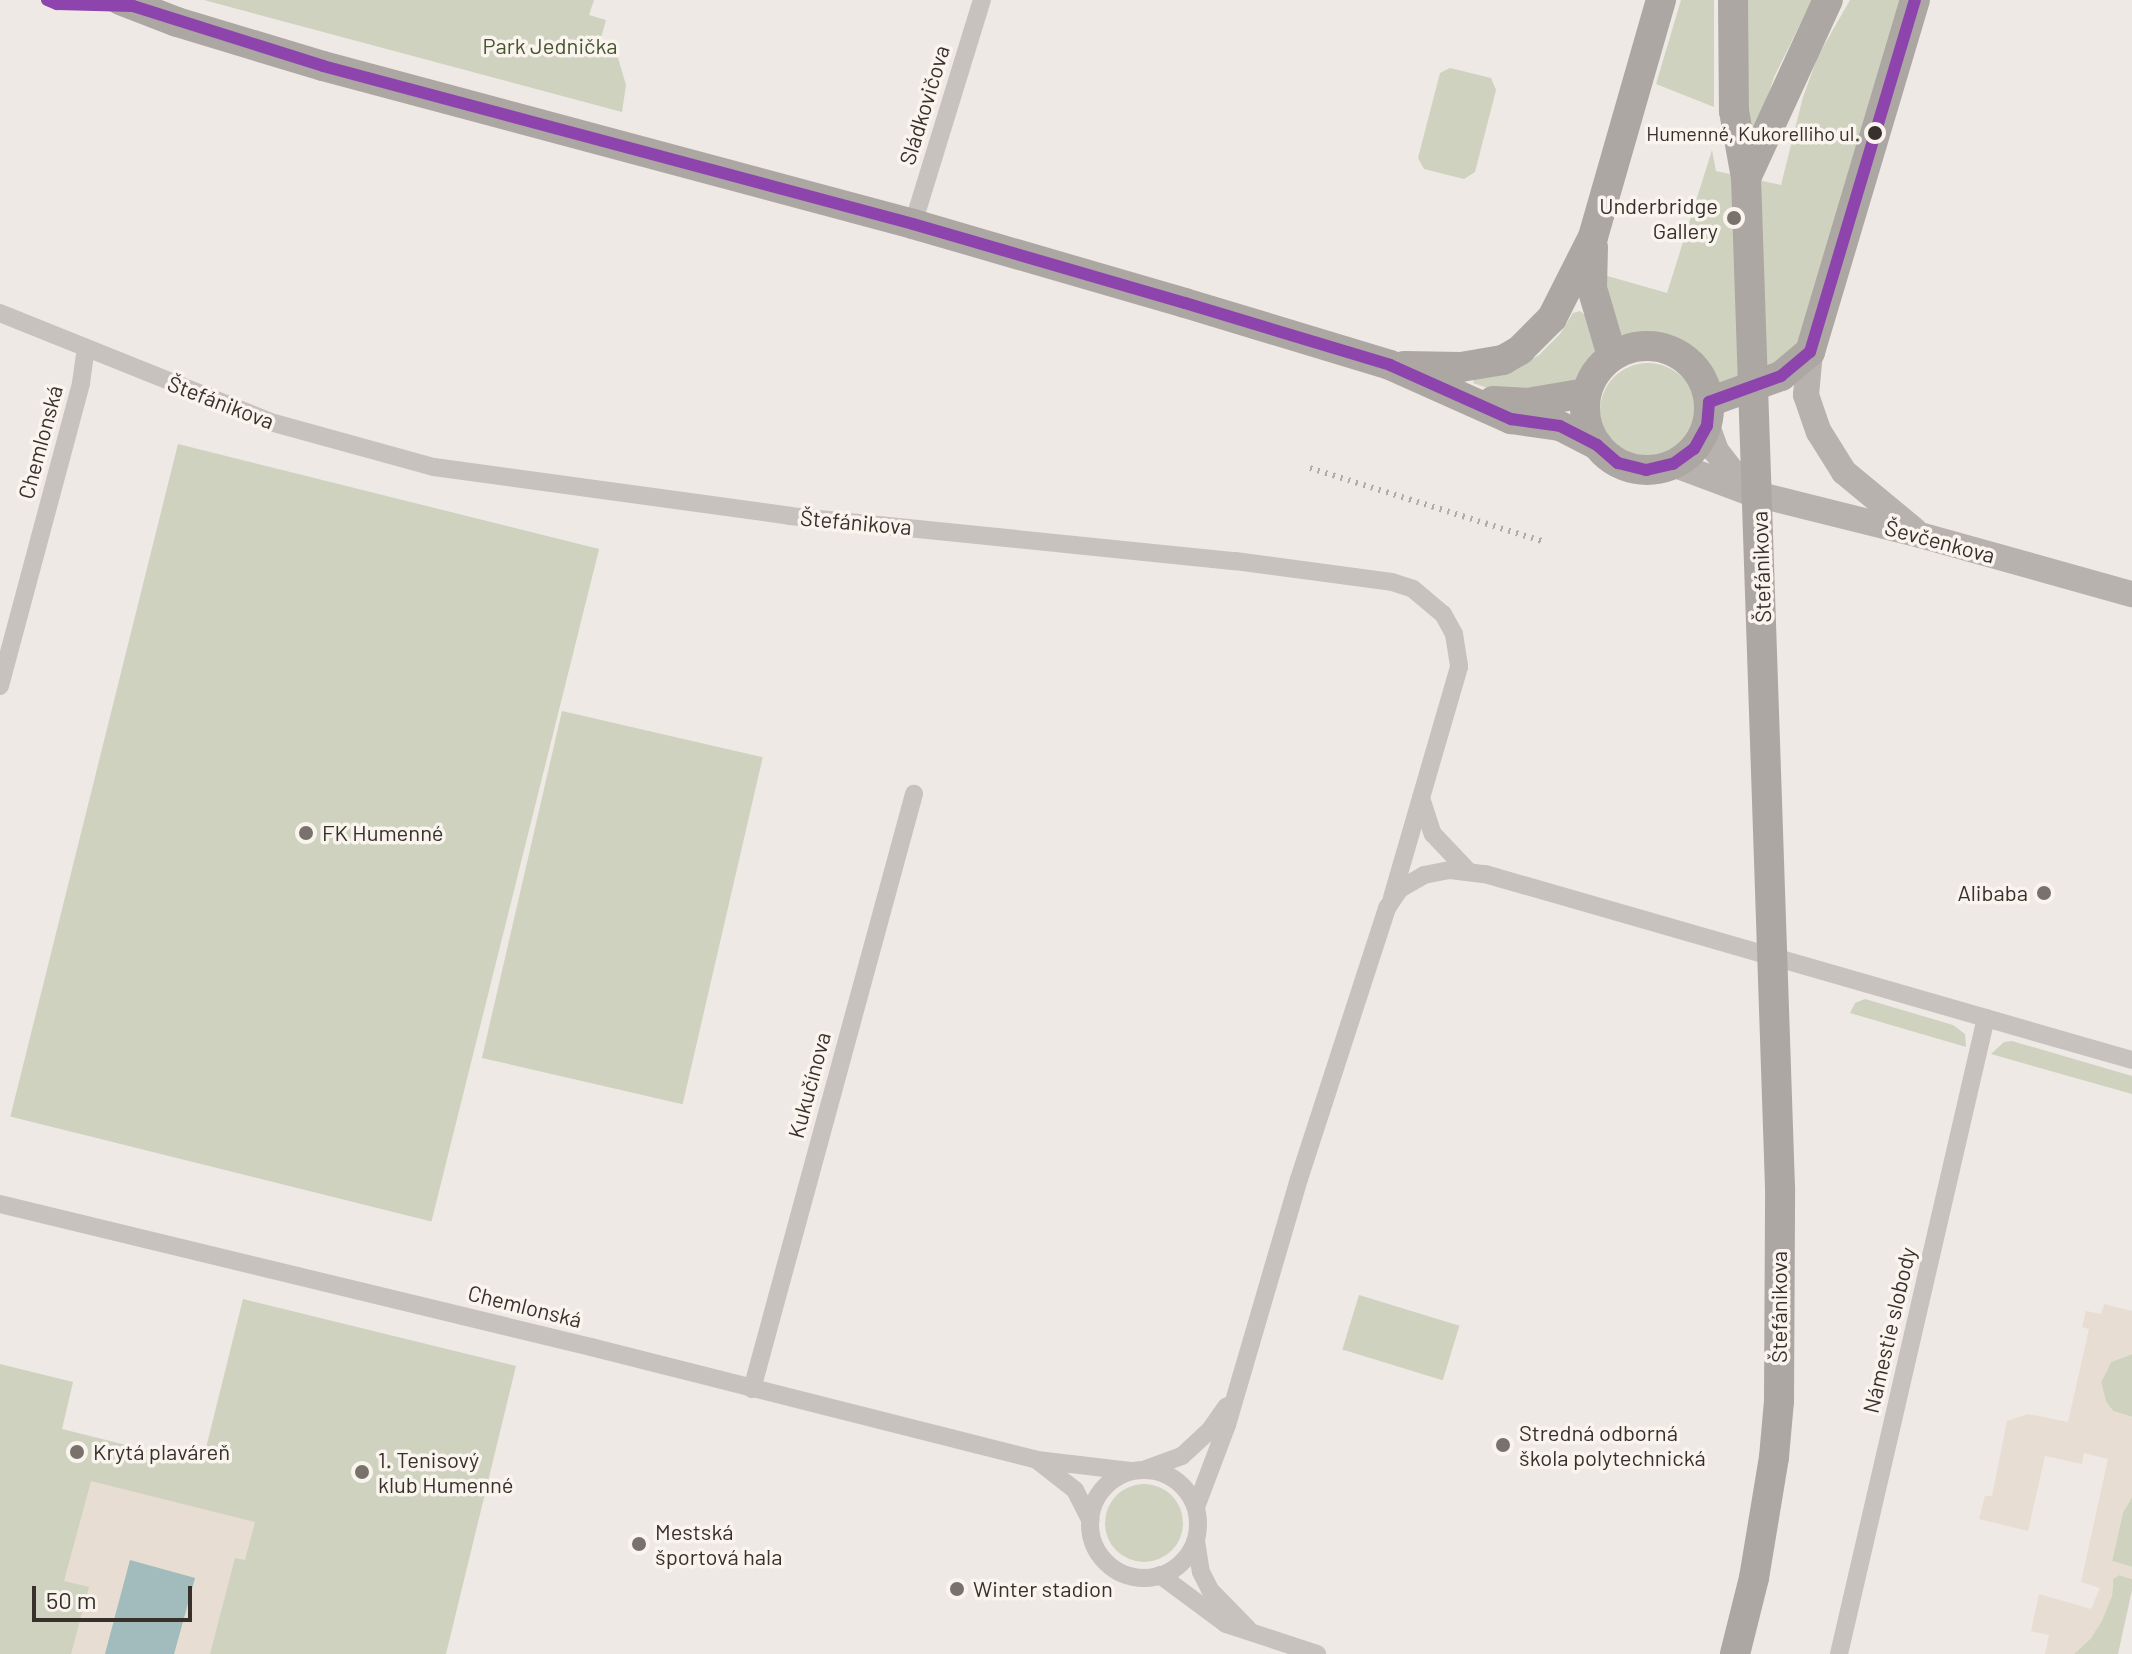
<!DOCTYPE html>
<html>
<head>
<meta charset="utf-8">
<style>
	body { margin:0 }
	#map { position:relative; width:2132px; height:1654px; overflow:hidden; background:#eee9e4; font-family:Barlow,sans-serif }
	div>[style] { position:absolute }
	.green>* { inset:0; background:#ced2bf; transform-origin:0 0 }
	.round { border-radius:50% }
	.plaza>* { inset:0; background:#e7ddd2 }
	.water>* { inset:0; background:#a2bcbd }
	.street>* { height:18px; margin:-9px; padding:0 9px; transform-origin:9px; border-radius:9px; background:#c7c2bd }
	.street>.ring { margin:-9px; padding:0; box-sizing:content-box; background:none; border:18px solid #c7c2bd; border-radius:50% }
	.secondary>* { height:26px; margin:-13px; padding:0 13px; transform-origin:13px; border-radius:13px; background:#b8b2ae }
	.primary>* { height:30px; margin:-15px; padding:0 15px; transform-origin:15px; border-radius:15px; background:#aca7a2 }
	.primary>.ring { margin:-15px; padding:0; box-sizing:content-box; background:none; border:30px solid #aca7a2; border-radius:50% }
	.rail>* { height:6px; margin-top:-3px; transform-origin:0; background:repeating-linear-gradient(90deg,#afaba7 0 2px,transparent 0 8px) }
	.primary-bridge>* { height:30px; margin:-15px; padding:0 15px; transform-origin:15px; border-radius:15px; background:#aca7a2 }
	.bus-1>* { height:12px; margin:-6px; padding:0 6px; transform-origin:6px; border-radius:6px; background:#8e44ad }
	.dots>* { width:22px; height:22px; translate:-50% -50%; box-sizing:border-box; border:4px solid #f9f4ed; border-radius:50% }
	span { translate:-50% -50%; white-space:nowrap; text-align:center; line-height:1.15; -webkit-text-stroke:7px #f9f4ed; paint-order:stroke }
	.bus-label { font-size:20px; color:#38302b }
	.right { translate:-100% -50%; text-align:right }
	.park-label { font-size:22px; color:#465431 }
	.street-label { font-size:22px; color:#38302b }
	.poi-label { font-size:22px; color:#38302b }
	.left { translate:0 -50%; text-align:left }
	.scale { position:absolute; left:32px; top:1586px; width:160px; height:36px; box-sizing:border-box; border:4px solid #38302b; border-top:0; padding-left:10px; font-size:24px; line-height:28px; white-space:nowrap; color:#38302b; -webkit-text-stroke:6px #f9f4ed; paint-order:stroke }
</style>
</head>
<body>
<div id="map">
	<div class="green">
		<i style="clip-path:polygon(204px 0,594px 0,589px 15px,606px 20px,599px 45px,616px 51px,626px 85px,622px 112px)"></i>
		<i style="clip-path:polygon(1681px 0,1714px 0,1714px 107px,1656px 84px)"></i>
		<i style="clip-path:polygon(1745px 0,1812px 0,1774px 77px,1753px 141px,1747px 142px)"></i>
		<i style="clip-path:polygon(1850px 0,1902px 0,1798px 348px,1774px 367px,1716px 386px,1699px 359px,1677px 345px,1657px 339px,1622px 344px,1604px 275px,1667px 293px,1712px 150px,1716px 171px,1781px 185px,1803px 97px,1818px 56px)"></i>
		<i style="clip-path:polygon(1450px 68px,1491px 78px,1496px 90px,1475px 172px,1464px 179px,1424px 169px,1418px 158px,1440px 73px)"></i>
		<i style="clip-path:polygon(1580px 311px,1591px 320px,1599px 349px,1591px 368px,1580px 377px,1567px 385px,1493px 390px,1473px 383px,1475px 376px,1503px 374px,1539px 355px,1560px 334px,1573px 313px)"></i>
		<i class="round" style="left:1600px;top:363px;width:96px;height:96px"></i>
		<i style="left:178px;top:444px;width:434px;height:693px;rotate:14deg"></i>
		<i style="left:562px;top:711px;width:206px;height:356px;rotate:13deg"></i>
		<i style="clip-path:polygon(1865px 999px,1953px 1025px,1965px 1034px,1966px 1047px,1850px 1013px,1855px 1003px)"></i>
		<i style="clip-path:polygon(2012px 1041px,2132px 1076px,2132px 1094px,1991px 1054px,2004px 1042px)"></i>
		<i style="left:1359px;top:1295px;width:105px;height:57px;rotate:17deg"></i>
		<i style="clip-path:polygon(243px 1299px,516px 1366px,446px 1654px,0 1654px,0 1364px,73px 1382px,62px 1429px,202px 1464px)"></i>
		<i style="clip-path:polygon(2132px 1354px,2132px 1417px,2113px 1411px,2106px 1402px,2101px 1382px,2111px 1362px)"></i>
		<i class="round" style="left:1105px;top:1484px;width:78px;height:78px"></i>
		<i style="clip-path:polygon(2132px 1497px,2132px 1567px,2112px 1561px,2123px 1512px)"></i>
		<i style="clip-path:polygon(2119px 1575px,2132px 1579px,2132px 1590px,2118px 1654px,2074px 1654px,2091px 1638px,2112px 1596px,2113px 1579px)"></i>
	</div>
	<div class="plaza">
		<i style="clip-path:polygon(2104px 1304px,2132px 1311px,2132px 1354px,2111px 1362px,2101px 1382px,2106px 1403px,2113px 1411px,2132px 1417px,2132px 1497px,2123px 1512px,2112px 1561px,2132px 1567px,2132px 1579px,2119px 1575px,2113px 1579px,2112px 1596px,2102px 1621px,2091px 1638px,2074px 1654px,2045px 1654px,2049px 1635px,2031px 1631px,2039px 1594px,2091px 1609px,2100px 1588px,2081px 1582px,2108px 1459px,2084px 1453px,2082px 1464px,2045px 1456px,2028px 1531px,1979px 1519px,1985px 1496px,1992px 1496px,2007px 1421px,2028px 1414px,2068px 1422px,2089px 1329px,2082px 1327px,2086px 1311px,2101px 1314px)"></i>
		<i style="clip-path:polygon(91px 1481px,255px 1522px,245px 1560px,235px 1558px,210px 1654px,174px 1654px,195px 1578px,130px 1561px,105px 1654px,71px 1654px,89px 1587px,64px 1581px)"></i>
	</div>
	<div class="water">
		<i style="clip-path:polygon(130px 1560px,195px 1578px,174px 1654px,105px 1654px)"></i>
	</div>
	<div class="street">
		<i style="left:913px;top:224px;width:234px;rotate:-72.9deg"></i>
		<i style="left:0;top:313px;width:295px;rotate:21.9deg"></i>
		<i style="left:274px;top:423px;width:166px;rotate:15.4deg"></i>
		<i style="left:434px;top:467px;width:359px;rotate:7.8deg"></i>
		<i style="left:790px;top:516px;width:447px;rotate:5.8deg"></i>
		<i style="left:1235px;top:561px;width:158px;rotate:7.6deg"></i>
		<i style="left:1392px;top:582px;width:22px;rotate:18deg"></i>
		<i style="left:1413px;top:589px;width:39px;rotate:40deg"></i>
		<i style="left:1443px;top:614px;width:23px;rotate:61deg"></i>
		<i style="left:1454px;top:634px;width:33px;rotate:81deg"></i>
		<i style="left:1459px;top:667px;width:240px;rotate:106.2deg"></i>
		<i style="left:0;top:686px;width:314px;rotate:-75deg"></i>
		<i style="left:81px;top:383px;width:34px;rotate:-82deg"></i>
		<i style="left:1421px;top:798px;width:38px;rotate:72deg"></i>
		<i style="left:1433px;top:834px;width:51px;rotate:46.6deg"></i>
		<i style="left:0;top:1204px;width:608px;rotate:13.6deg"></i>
		<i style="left:591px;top:1347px;width:460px;rotate:14.2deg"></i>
		<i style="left:1037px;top:1460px;width:94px;rotate:6.7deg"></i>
		<i style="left:752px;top:1389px;width:617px;rotate:-74.77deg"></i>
		<i style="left:1038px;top:1461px;width:47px;rotate:38.1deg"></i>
		<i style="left:1075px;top:1490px;width:34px;rotate:63deg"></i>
		<i style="left:1146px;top:1469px;width:38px;rotate:-20deg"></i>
		<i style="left:1182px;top:1456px;width:38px;rotate:-43deg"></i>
		<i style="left:1210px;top:1430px;width:29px;rotate:-55deg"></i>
		<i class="ring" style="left:1090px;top:1470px;width:90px;height:90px"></i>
		<i style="left:1196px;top:1507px;width:88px;rotate:-69.3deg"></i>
		<i style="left:1227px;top:1425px;width:256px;rotate:-73.7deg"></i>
		<i style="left:1299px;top:1179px;width:285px;rotate:-72deg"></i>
		<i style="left:1387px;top:908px;width:23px;rotate:-56deg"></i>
		<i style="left:1400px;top:889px;width:28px;rotate:-30deg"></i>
		<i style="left:1424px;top:875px;width:26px;rotate:-11deg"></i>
		<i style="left:1450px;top:870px;width:35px;rotate:7deg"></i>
		<i style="left:1485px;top:874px;width:673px;rotate:16.04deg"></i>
		<i style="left:1196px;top:1541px;width:31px;rotate:81deg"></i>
		<i style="left:1201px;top:1572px;width:20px;rotate:63deg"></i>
		<i style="left:1210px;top:1590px;width:54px;rotate:45.7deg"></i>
		<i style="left:1160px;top:1575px;width:82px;rotate:36.6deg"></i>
		<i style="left:1226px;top:1624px;width:96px;rotate:18.2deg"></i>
		<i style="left:1839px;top:1654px;width:653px;rotate:-76.99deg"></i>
	</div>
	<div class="secondary">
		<i style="left:1810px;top:352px;width:43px;rotate:95.3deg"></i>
		<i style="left:1806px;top:395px;width:39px;rotate:71deg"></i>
		<i style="left:1819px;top:432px;width:47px;rotate:58deg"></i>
		<i style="left:1844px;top:472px;width:91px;rotate:39.6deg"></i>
		<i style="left:1707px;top:426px;width:27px;rotate:70deg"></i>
		<i style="left:1716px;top:451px;width:52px;rotate:52deg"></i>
		<i style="left:1673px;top:464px;width:80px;rotate:20.5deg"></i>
		<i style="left:1748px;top:492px;width:177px;rotate:14deg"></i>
		<i style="left:1920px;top:535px;width:220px;rotate:15.6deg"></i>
	</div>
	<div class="primary">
		<i style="left:120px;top:0;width:61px;rotate:21.1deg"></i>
		<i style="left:177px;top:22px;width:152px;rotate:16.8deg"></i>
		<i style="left:323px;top:66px;width:611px;rotate:14.99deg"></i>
		<i style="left:913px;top:224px;width:283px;rotate:16.2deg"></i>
		<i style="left:1185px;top:303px;width:214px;rotate:16.8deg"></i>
		<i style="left:1390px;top:365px;width:133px;rotate:24.1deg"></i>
		<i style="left:1511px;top:419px;width:49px;rotate:8.1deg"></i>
		<i style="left:1560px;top:426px;width:42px;rotate:27.2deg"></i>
		<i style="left:1733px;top:0;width:111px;rotate:89.5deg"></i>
		<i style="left:1734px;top:111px;width:68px;rotate:79.8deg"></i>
		<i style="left:1746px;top:178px;width:196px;rotate:-65.3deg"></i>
		<i style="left:1593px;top:247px;width:41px;rotate:91.4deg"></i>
		<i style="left:1592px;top:288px;width:71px;rotate:73.6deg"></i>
		<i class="ring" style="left:1585px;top:346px;width:94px;height:94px"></i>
		<i style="left:1404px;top:366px;width:57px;rotate:1deg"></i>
		<i style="left:1461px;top:367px;width:43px;rotate:-9.5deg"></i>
		<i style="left:1503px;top:360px;width:20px;rotate:-30deg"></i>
		<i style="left:1520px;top:350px;width:45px;rotate:-45deg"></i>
		<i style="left:1552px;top:318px;width:91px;rotate:-63.2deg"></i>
		<i style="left:1593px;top:237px;width:247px;rotate:-74deg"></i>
		<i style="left:1493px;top:401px;width:33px;rotate:3deg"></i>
		<i style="left:1526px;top:403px;width:61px;rotate:-9.5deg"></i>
		<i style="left:1709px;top:402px;width:77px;rotate:-19.9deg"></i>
		<i style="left:1781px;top:376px;width:38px;rotate:-40deg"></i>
		<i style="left:1810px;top:352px;width:367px;rotate:-73.4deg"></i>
		<i style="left:1735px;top:1654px;width:78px;rotate:-76deg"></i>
		<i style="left:1754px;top:1578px;width:123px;rotate:-80.6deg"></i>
		<i style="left:1774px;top:1457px;width:56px;rotate:-84.9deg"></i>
		<i style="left:1779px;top:1401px;width:212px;rotate:-89.7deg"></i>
	</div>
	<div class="rail">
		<i style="left:1310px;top:468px;width:246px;rotate:17.5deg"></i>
	</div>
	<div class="primary-bridge">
		<i style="left:1746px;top:178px;width:1012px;rotate:88.07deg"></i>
	</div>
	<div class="bus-1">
		<i style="left:47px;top:0;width:11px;rotate:22deg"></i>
		<i style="left:57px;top:4px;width:76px;rotate:1.5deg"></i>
		<i style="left:133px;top:6px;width:199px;rotate:17.5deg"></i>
		<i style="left:323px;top:66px;width:611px;rotate:14.99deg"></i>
		<i style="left:913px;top:224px;width:283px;rotate:16.2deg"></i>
		<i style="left:1185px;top:303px;width:214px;rotate:16.8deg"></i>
		<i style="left:1390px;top:365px;width:133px;rotate:24.1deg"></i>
		<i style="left:1511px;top:419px;width:49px;rotate:8.1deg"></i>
		<i style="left:1560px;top:426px;width:42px;rotate:27.2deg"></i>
		<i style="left:1597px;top:445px;width:28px;rotate:41deg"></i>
		<i style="left:1618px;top:463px;width:29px;rotate:14deg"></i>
		<i style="left:1646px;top:470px;width:28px;rotate:-13deg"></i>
		<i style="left:1673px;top:464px;width:26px;rotate:-36deg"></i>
		<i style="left:1694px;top:449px;width:26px;rotate:-61deg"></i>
		<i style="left:1707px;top:426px;width:24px;rotate:-85deg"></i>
		<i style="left:1709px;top:402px;width:77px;rotate:-19.9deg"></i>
		<i style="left:1781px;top:376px;width:38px;rotate:-40deg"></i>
		<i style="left:1810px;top:352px;width:367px;rotate:-73.4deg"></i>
	</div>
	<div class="dots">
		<i style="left:1875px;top:133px;background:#38302b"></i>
		<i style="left:1734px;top:218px;background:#78716c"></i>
		<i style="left:306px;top:833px;background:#78716c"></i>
		<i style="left:2044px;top:893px;background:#78716c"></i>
		<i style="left:1503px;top:1445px;background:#78716c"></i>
		<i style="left:77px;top:1452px;background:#78716c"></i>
		<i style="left:362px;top:1472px;background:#78716c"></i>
		<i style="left:639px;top:1544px;background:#78716c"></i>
		<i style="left:957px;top:1589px;background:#78716c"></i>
	</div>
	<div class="bus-label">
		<span class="right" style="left:1860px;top:133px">Humenné, Kukorelliho ul.</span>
	</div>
	<div class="park-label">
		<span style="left:550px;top:46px">Park Jednička</span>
	</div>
	<div class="street-label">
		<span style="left:924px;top:105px;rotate:-73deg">Sládkovičova</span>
		<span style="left:221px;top:402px;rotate:21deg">Štefánikova</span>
		<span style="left:40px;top:442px;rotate:-75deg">Chemlonská</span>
		<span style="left:856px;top:522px;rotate:5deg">Štefánikova</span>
		<span style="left:1940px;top:541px;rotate:15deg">Ševčenkova</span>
		<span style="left:1761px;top:567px;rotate:-92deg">Štefánikova</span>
		<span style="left:809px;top:1085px;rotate:-75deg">Kukučínova</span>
		<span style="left:525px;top:1306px;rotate:14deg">Chemlonská</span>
		<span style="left:1779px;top:1307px;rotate:-90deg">Štefánikova</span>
		<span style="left:1889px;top:1330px;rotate:-77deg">Námestie slobody</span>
	</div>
	<div class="poi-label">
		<span class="right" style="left:1718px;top:218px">Underbridge<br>Gallery</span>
		<span class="left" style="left:322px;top:833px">FK Humenné</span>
		<span class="right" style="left:2028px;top:893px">Alibaba</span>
		<span class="left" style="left:1519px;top:1445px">Stredná odborná<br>škola polytechnická</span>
		<span class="left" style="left:93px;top:1452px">Krytá plaváreň</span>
		<span class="left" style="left:378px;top:1472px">1. Tenisový<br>klub Humenné</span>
		<span class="left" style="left:655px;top:1544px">Mestská<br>športová hala</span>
		<span class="left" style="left:973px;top:1589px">Winter stadion</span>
	</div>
	<div class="scale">50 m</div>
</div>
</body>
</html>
